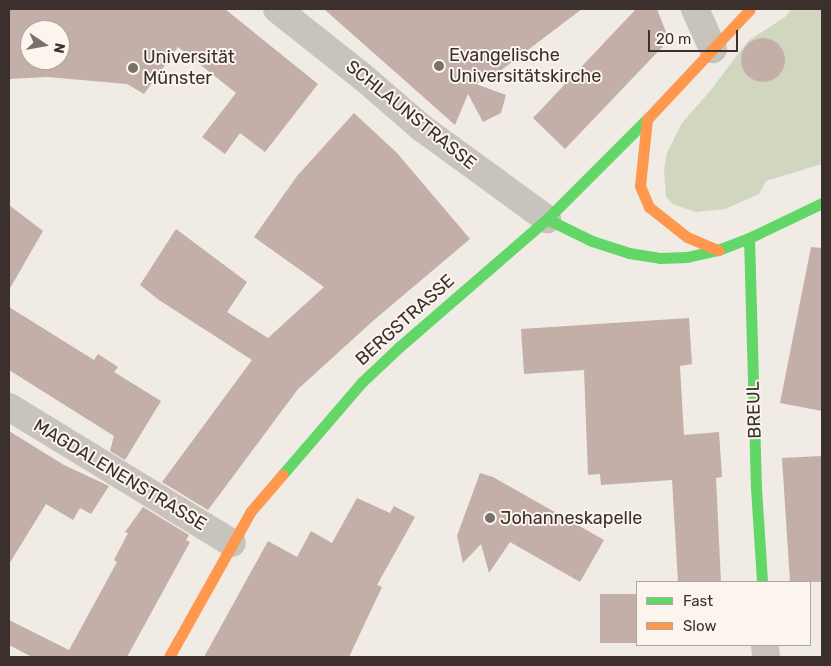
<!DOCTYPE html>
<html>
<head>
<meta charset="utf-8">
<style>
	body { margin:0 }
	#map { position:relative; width:831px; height:666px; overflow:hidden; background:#f0ebe5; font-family:Rubik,sans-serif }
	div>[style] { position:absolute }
	.green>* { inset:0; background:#d1d6bf }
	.building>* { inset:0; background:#c3afa7; transform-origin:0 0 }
	.round { border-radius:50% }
	.street>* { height:28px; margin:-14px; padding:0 14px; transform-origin:14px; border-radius:14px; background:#c9c3be }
	.fast>* { height:11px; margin:-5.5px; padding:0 5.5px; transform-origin:5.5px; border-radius:5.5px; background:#63d668 }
	.slow>* { height:11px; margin:-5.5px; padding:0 5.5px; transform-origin:5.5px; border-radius:5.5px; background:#ff974d }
	.dots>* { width:14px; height:14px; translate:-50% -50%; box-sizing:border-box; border:2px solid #fbf5ee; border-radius:50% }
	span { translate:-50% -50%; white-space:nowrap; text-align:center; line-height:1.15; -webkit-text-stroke:4px #fbf5ee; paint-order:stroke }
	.poi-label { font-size:18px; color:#3b302b }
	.left { translate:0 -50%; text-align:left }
	.street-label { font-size:18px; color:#3b302b }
	.frame { position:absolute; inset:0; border:10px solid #3b302b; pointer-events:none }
	.legend { position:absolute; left:636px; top:581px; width:175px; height:65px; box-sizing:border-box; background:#fbf5ee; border:1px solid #aea6a0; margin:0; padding:6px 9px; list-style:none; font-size:15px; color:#3b302b }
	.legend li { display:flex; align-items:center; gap:10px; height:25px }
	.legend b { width:25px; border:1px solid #aea6a0 }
	.north { position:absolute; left:20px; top:20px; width:50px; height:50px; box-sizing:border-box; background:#fbf5ee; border:1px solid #aea6a0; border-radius:50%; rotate:102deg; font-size:14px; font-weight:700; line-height:20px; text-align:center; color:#3b302b }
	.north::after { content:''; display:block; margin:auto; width:18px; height:22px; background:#7a716c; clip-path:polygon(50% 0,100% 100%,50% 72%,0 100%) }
	.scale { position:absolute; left:648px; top:30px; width:90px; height:22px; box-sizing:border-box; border:2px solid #3b302b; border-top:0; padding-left:6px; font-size:15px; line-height:18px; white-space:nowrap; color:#3b302b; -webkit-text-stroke:4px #fbf5ee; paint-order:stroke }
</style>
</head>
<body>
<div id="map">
	<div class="green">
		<i style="clip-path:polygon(792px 9px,822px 9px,822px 164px,766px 181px,759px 194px,725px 209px,696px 212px,673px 204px,666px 197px,664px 169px,667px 153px,682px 123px,710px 91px,748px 41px,785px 17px)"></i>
	</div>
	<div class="building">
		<i style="clip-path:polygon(evenodd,9px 9px,225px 9px,318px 84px,265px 152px,240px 133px,225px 154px,202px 137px,236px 93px,178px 47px,144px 94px,127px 84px,47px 77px,9px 79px,9px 9px,30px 30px,60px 30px,60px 60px,30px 60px,30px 30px)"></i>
		<i style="clip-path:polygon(324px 9px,582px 9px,500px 71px,476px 84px,506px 95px,501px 113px,483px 122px,468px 94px,455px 125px)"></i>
		<i style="clip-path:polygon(636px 9px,657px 9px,669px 40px,565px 149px,533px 118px)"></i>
		<i class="round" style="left:741px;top:38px;width:44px;height:44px"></i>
		<i style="clip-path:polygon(354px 113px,397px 153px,470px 239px,374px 320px,298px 389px,208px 510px,162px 482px,252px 360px,159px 300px,140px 285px,176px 229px,247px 282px,227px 312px,268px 338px,324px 287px,254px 237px,297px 176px)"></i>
		<i style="clip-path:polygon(9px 205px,43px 231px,9px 290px)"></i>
		<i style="clip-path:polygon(811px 247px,822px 248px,822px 411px,780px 403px)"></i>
		<i style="clip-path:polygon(9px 307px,94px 360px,98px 354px,118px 367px,114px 372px,161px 401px,125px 460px,110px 451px,114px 436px,9px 370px)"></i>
		<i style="clip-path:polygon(689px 318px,692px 364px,680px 366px,684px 435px,719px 432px,722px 477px,716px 478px,721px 582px,678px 582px,672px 480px,601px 485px,600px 474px,588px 475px,584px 370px,524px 374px,521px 329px)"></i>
		<i style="clip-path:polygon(9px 431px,64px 465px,109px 486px,91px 514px,80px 508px,73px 520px,46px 504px,9px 564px)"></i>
		<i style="clip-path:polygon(822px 456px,822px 582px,790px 582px,782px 458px)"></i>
		<i style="clip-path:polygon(480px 473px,493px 477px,604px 540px,580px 582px,510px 542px,489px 573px,481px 544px,463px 563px,457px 536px)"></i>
		<i style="clip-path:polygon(357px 498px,390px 513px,394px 506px,415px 517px,377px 585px,382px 587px,349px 657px,204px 657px,268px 541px,297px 557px,311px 531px,332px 543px)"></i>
		<i style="clip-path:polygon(143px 507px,189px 535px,186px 540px,190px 542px,127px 657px,32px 657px,9px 645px,9px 620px,69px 650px,117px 562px,114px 560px,128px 533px,125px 532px)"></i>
		<i style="left:637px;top:594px;width:49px;height:37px;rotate:90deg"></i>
	</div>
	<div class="street">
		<i style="left:277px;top:9px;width:111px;rotate:38.4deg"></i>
		<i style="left:364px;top:78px;width:77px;rotate:40.8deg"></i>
		<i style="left:422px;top:128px;width:155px;rotate:36.1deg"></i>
		<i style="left:695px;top:9px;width:44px;rotate:65.8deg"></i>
		<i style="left:9px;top:407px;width:261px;rotate:31.4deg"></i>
		<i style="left:765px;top:645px;width:12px;rotate:85deg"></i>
	</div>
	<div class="fast">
		<i style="left:547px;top:219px;width:50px;rotate:26.1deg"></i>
		<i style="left:592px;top:241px;width:39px;rotate:18deg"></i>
		<i style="left:629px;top:253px;width:31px;rotate:9deg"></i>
		<i style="left:660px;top:258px;width:27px;rotate:-2deg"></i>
		<i style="left:687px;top:257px;width:32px;rotate:-13deg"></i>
		<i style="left:718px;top:250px;width:33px;rotate:-21deg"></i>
		<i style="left:749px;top:238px;width:81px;rotate:-25.6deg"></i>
		<i style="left:749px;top:238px;width:250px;rotate:88.4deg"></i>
		<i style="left:756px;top:488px;width:94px;rotate:86.3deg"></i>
		<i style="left:282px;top:475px;width:121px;rotate:-49.3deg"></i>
		<i style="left:361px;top:383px;width:51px;rotate:-43.4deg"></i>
		<i style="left:398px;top:348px;width:197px;rotate:-40.9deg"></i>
		<i style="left:547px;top:219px;width:146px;rotate:-45deg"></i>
	</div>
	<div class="slow">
		<i style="left:650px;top:116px;width:146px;rotate:-46.9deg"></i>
		<i style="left:647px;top:119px;width:67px;rotate:96deg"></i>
		<i style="left:640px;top:186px;width:23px;rotate:67deg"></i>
		<i style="left:649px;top:207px;width:48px;rotate:38.3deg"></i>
		<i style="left:687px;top:237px;width:34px;rotate:23deg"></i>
		<i style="left:169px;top:657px;width:167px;rotate:-60.7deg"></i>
		<i style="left:251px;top:511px;width:48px;rotate:-49.3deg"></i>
	</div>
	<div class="dots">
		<i style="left:439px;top:66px;background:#7a716c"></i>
		<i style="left:133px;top:68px;background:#7a716c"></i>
		<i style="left:490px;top:518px;background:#7a716c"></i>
	</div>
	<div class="poi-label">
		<span class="left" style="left:449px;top:66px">Evangelische<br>Universitätskirche</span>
		<span class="left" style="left:143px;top:68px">Universität<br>Münster</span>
		<span class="left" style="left:500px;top:518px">Johanneskapelle</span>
	</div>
	<div class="street-label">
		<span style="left:411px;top:115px;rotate:39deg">SCHLAUNSTRASSE</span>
		<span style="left:405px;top:320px;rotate:-42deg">BERGSTRASSE</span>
		<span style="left:754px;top:410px;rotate:-92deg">BREUL</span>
		<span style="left:120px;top:475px;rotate:31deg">MAGDALENENSTRASSE</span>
	</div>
	<div class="frame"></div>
	<ul class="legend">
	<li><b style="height:6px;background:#63d668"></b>Fast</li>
	<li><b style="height:6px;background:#ff974d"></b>Slow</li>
	</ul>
	<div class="north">N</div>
	<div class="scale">20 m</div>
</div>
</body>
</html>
